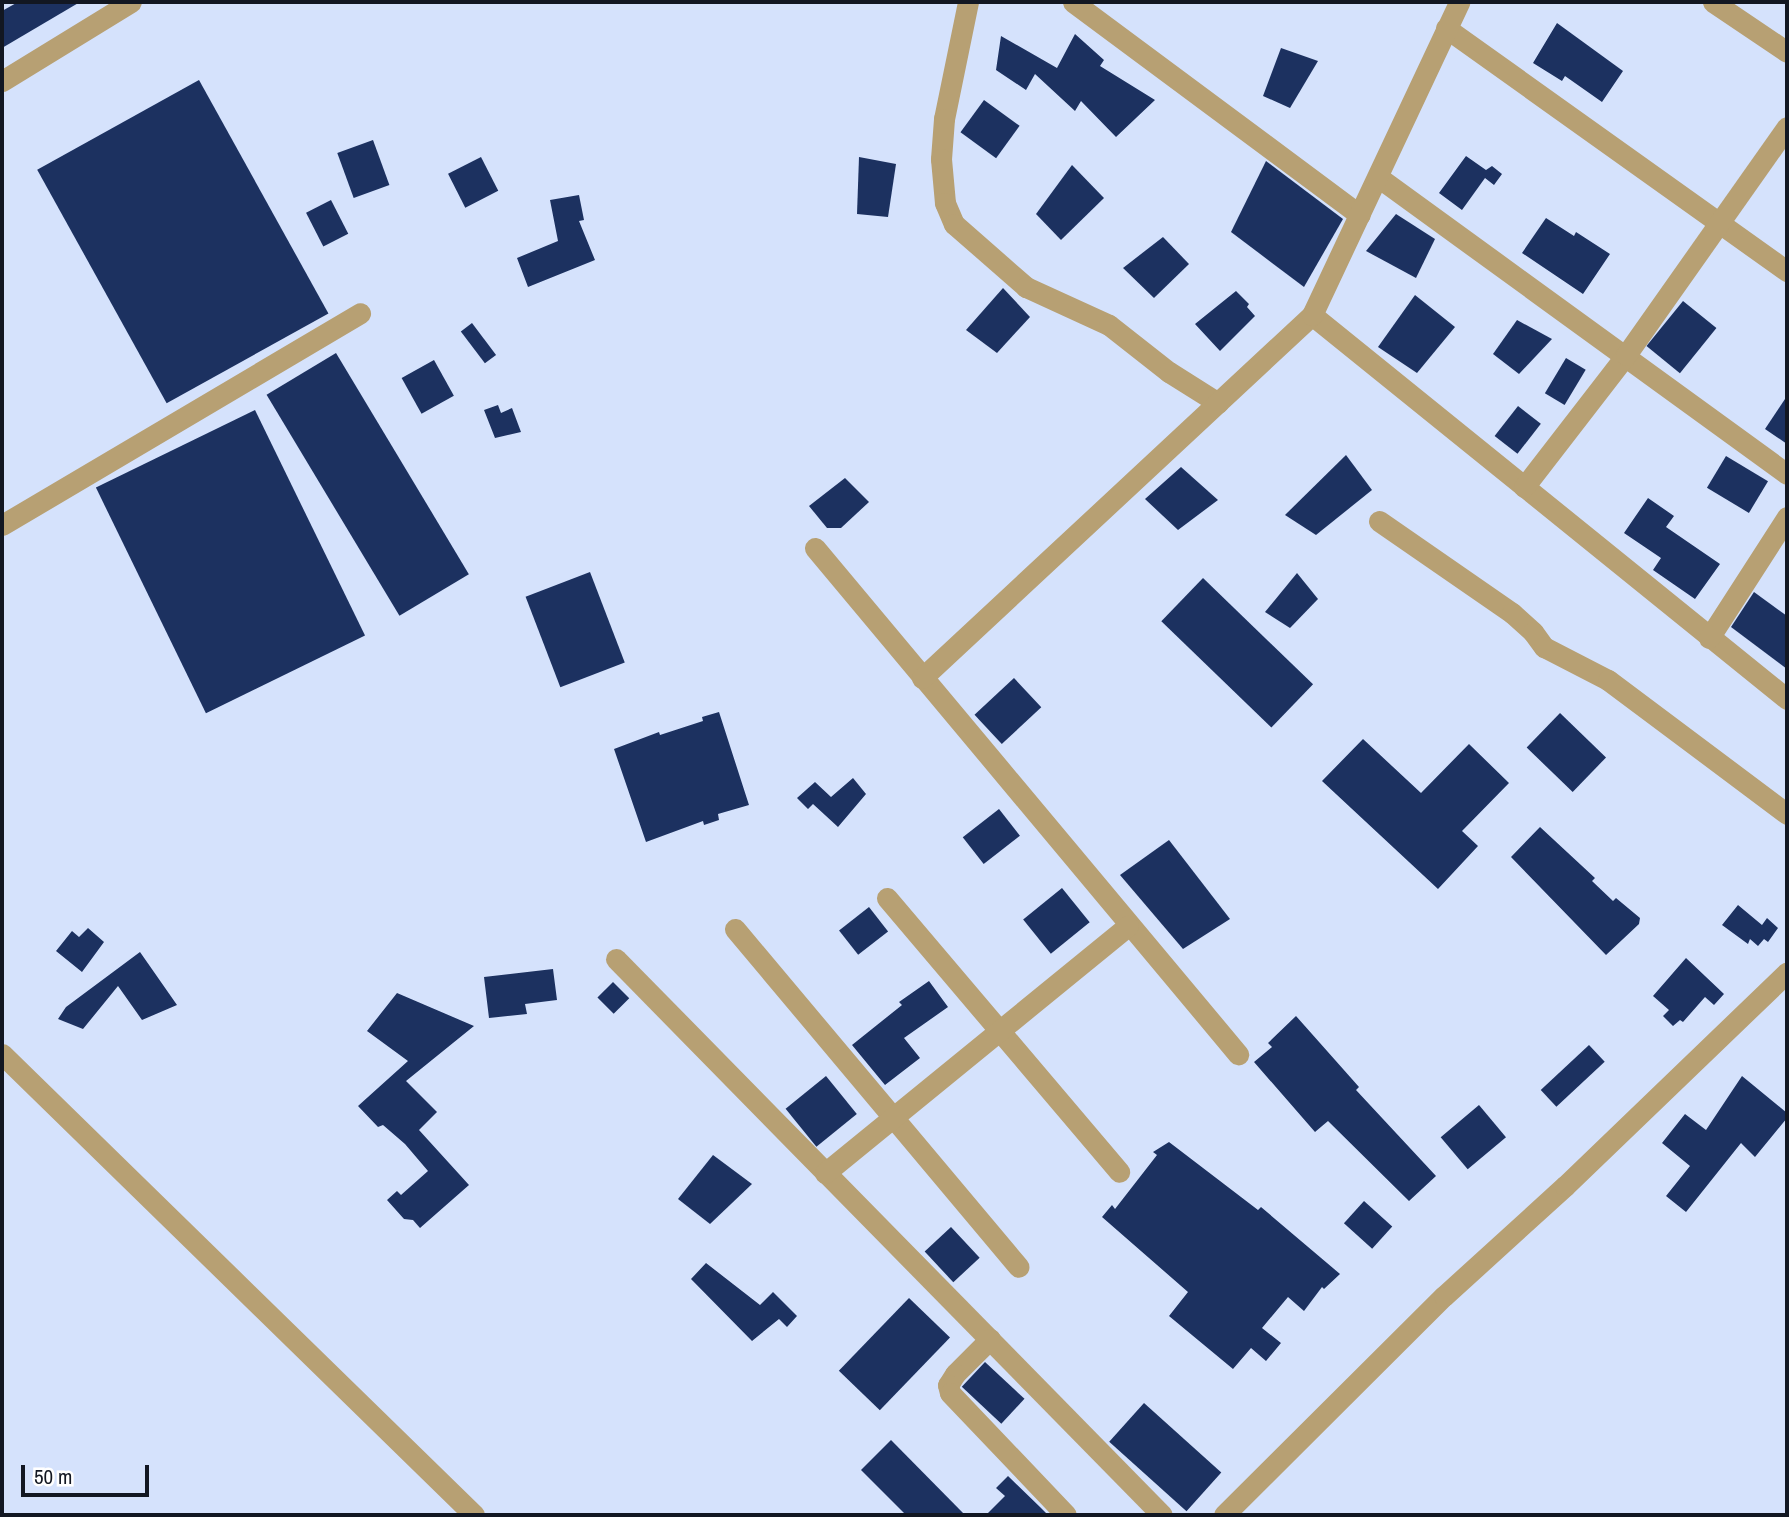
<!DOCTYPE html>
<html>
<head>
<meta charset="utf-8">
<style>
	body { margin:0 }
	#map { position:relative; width:1789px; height:1517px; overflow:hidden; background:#d5e2fc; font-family:"Archivo Narrow",sans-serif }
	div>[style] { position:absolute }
	.building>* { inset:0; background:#1c3160; transform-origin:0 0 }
	.street>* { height:21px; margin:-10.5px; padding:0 10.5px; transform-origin:10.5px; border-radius:10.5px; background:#b7a073 }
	span { translate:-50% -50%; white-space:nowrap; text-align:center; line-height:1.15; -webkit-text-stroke:7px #fff; paint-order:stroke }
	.frame { position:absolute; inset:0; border:4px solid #121722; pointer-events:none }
	.scale { position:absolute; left:21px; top:1465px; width:128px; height:32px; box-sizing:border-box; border:4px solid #121722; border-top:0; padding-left:9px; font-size:21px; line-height:24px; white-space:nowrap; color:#121722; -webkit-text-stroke:5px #fff; paint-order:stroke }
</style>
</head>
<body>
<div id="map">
	<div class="building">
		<i style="clip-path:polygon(18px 2px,80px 2px,2px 48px,2px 11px)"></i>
		<i style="clip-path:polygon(1557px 23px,1623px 71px,1602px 102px,1565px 76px,1562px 81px,1533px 63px)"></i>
		<i style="clip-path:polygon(1075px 34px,1104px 60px,1100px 66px,1155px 100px,1116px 137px,1081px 101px,1075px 111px,1035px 74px,1026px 90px,996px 70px,1001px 36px,1057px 68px)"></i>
		<i style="clip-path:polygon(1281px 48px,1318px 61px,1290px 108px,1263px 96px)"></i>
		<i style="left:199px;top:80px;width:267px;height:185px;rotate:61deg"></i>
		<i style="left:984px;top:100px;width:44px;height:40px;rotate:36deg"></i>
		<i style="left:373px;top:140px;width:48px;height:38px;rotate:70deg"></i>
		<i style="clip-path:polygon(1466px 156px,1486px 170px,1492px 166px,1502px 174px,1494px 185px,1485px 178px,1462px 210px,1439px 193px)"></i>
		<i style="left:481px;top:157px;width:38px;height:37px;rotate:63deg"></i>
		<i style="clip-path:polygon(859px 157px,896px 164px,888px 217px,857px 214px)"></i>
		<i style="clip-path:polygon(1266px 161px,1343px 219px,1304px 287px,1231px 232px)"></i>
		<i style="clip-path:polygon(1072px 165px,1104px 198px,1061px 240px,1036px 214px)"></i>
		<i style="clip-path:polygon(579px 195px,584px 220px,579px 221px,595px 260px,528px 287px,517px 258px,558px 241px,550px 200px)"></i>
		<i style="left:331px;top:200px;width:38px;height:28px;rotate:63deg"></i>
		<i style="clip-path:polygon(1396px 214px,1435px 239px,1416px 278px,1366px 251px)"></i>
		<i style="clip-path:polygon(1546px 218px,1574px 236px,1576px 232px,1610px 254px,1583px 294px,1522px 253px)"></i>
		<i style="clip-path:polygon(1163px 237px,1189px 264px,1154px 298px,1123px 268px)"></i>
		<i style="clip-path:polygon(1003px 288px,1030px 317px,997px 353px,966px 330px)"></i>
		<i style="clip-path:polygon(1236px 291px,1249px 304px,1247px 307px,1255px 316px,1220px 351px,1195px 324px)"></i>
		<i style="clip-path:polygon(1415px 295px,1455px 327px,1417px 373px,1378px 347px)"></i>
		<i style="left:1683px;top:301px;width:43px;height:58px;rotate:39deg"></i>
		<i style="clip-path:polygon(1517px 320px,1552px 339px,1519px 374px,1493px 354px)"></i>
		<i style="left:472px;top:323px;width:40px;height:14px;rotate:53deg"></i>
		<i style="left:336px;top:353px;width:258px;height:81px;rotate:59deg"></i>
		<i style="left:1566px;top:358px;width:23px;height:41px;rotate:31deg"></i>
		<i style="left:434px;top:360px;width:41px;height:37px;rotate:61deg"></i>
		<i style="clip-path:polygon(1787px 396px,1787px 444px,1765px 429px)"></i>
		<i style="clip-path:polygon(498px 405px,501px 413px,512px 408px,521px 432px,495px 438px,484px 410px)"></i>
		<i style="left:1518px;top:406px;width:29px;height:38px;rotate:38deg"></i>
		<i style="left:255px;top:410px;width:251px;height:177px;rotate:64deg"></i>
		<i style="clip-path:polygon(1346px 455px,1372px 490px,1316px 535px,1285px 515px)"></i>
		<i style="left:1726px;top:456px;width:49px;height:37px;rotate:31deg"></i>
		<i style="clip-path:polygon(1181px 467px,1218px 500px,1178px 530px,1145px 499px)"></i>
		<i style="clip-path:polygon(845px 478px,869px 502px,841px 528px,827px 528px,809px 506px)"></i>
		<i style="clip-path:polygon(1648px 498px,1674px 516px,1666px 527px,1720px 564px,1695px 599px,1653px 570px,1661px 558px,1624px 533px)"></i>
		<i style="left:590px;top:572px;width:97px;height:69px;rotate:69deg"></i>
		<i style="clip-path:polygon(1297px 573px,1318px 599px,1290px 628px,1265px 612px)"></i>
		<i style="left:1203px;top:578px;width:153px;height:60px;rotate:44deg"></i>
		<i style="clip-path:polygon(1754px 592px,1787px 616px,1787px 669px,1731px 627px)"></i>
		<i style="left:1014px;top:678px;width:40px;height:54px;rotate:47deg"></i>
		<i style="clip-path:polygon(719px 712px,749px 805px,718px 814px,719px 820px,704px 825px,703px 821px,646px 842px,614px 749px,659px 732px,660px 735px,703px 721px,702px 717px)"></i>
		<i style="left:1560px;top:713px;width:64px;height:48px;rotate:44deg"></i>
		<i style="clip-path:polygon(1363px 739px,1421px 793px,1469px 744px,1509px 783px,1462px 831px,1478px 846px,1438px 889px,1322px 781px)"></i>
		<i style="clip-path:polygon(853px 778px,866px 794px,838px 827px,813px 804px,808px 809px,797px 798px,815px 782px,831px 797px)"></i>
		<i style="left:999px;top:809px;width:34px;height:46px;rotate:52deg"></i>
		<i style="clip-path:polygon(1540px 827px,1595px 878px,1592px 881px,1613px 901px,1616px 898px,1640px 918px,1639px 924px,1606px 955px,1511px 857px)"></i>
		<i style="clip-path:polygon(1169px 840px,1230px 919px,1183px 949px,1120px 875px)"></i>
		<i style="left:1062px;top:888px;width:44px;height:50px;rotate:51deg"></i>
		<i style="clip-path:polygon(1738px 905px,1762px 925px,1767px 918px,1778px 928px,1768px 942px,1764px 939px,1758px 946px,1750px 939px,1748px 944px,1722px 925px)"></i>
		<i style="left:869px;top:907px;width:31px;height:38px;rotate:52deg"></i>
		<i style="clip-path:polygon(88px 928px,104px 942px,82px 972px,56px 951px,72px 931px,79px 937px)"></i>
		<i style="clip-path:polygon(140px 952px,177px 1005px,142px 1020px,118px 986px,83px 1029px,58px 1019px,66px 1007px)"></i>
		<i style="clip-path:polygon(1686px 958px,1724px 994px,1714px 1005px,1705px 997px,1683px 1022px,1680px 1020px,1673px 1026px,1663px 1016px,1669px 1010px,1653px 996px)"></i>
		<i style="clip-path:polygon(553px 969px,557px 1000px,525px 1004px,527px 1014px,489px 1018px,484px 977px)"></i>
		<i style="clip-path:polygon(929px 981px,948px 1007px,904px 1038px,920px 1058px,885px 1085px,852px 1045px,902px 1005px,899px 1002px)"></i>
		<i style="left:613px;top:982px;width:23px;height:22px;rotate:45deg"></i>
		<i style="clip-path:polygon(397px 993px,474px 1026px,406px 1081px,437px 1112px,419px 1130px,469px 1185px,420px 1228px,413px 1220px,404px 1219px,387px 1200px,397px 1191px,401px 1195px,428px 1171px,405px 1144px,383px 1125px,378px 1127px,358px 1106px,408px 1061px,367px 1031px)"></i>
		<i style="clip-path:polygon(1296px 1016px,1359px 1087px,1356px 1090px,1436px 1176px,1409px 1201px,1328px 1121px,1315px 1132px,1254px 1062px,1272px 1047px,1268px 1043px)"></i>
		<i style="left:1589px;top:1045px;width:23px;height:66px;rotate:47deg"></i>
		<i style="left:826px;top:1076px;width:49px;height:52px;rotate:51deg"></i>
		<i style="clip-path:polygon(1742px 1076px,1787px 1113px,1787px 1118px,1755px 1157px,1741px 1143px,1686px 1212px,1666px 1196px,1690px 1166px,1662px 1143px,1685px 1114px,1706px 1130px)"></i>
		<i style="left:1479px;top:1105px;width:42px;height:50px;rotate:50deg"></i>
		<i style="clip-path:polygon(1169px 1142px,1258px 1210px,1261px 1207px,1340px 1274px,1324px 1289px,1322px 1287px,1304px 1311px,1288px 1297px,1262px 1328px,1281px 1343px,1266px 1361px,1251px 1348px,1233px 1369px,1169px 1316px,1188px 1292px,1102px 1217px,1112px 1205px,1115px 1209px,1157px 1155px,1153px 1152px)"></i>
		<i style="clip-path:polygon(713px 1155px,752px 1184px,710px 1224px,678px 1199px)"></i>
		<i style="left:1364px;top:1201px;width:38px;height:30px;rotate:42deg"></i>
		<i style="left:951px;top:1227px;width:42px;height:36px;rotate:47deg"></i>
		<i style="clip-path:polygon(706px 1263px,760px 1305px,773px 1292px,797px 1316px,787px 1327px,779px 1319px,752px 1341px,691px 1279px)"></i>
		<i style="left:909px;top:1298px;width:57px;height:101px;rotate:44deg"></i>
		<i style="left:985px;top:1362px;width:54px;height:34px;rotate:43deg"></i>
		<i style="left:1144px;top:1403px;width:104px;height:52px;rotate:42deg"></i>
		<i style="clip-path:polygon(891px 1440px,965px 1515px,906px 1515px,861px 1470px)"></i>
		<i style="clip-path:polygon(1008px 1476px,1040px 1507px,1048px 1515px,986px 1515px,1005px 1496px,996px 1488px)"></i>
	</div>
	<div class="street">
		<i style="left:968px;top:2px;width:119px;rotate:101.6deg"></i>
		<i style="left:944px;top:119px;width:40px;rotate:94.3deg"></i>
		<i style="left:941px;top:159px;width:44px;rotate:84.8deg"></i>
		<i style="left:945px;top:203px;width:23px;rotate:67deg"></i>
		<i style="left:954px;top:224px;width:96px;rotate:41.2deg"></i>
		<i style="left:1026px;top:287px;width:91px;rotate:24.6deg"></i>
		<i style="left:1109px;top:325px;width:76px;rotate:38.1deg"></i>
		<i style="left:1169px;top:372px;width:58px;rotate:32.3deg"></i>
		<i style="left:1073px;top:2px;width:357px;rotate:36.6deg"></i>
		<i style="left:1713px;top:2px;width:89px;rotate:34deg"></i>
		<i style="left:1446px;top:28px;width:419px;rotate:35.5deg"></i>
		<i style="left:2px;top:81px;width:151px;rotate:-31.5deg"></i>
		<i style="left:1378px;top:177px;width:505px;rotate:35.99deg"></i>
		<i style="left:1312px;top:315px;width:611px;rotate:38.95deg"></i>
		<i style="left:1524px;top:487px;width:167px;rotate:-52.3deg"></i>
		<i style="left:1626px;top:355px;width:279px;rotate:-54.8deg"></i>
		<i style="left:1379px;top:521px;width:162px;rotate:34.7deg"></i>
		<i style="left:1512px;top:613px;width:28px;rotate:42deg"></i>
		<i style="left:1533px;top:632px;width:19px;rotate:54deg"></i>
		<i style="left:1544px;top:647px;width:72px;rotate:27.3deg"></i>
		<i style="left:1608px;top:680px;width:224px;rotate:36.8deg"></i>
		<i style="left:2px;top:525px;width:416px;rotate:-30.6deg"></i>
		<i style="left:815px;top:548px;width:660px;rotate:50.11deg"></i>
		<i style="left:1709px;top:638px;width:144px;rotate:-57.2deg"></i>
		<i style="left:922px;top:678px;width:533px;rotate:-42.95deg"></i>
		<i style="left:1312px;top:315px;width:346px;rotate:-64.8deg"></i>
		<i style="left:887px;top:898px;width:359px;rotate:49.7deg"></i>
		<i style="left:735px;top:929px;width:441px;rotate:50deg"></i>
		<i style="left:616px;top:959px;width:779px;rotate:45.52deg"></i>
		<i style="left:2px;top:1054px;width:660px;rotate:44.32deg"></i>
		<i style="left:825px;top:1173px;width:391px;rotate:-39.2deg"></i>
		<i style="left:990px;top:1339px;width:49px;rotate:135deg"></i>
		<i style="left:955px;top:1374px;width:13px;rotate:122deg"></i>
		<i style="left:948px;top:1385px;width:8px;rotate:76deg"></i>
		<i style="left:950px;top:1393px;width:168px;rotate:46.4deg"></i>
		<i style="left:1224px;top:1515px;width:310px;rotate:-44.9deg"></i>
		<i style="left:1444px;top:1296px;width:164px;rotate:-42.3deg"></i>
		<i style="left:1565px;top:1186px;width:308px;rotate:-43.9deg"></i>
	</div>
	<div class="frame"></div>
	<div class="scale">50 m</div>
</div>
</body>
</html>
